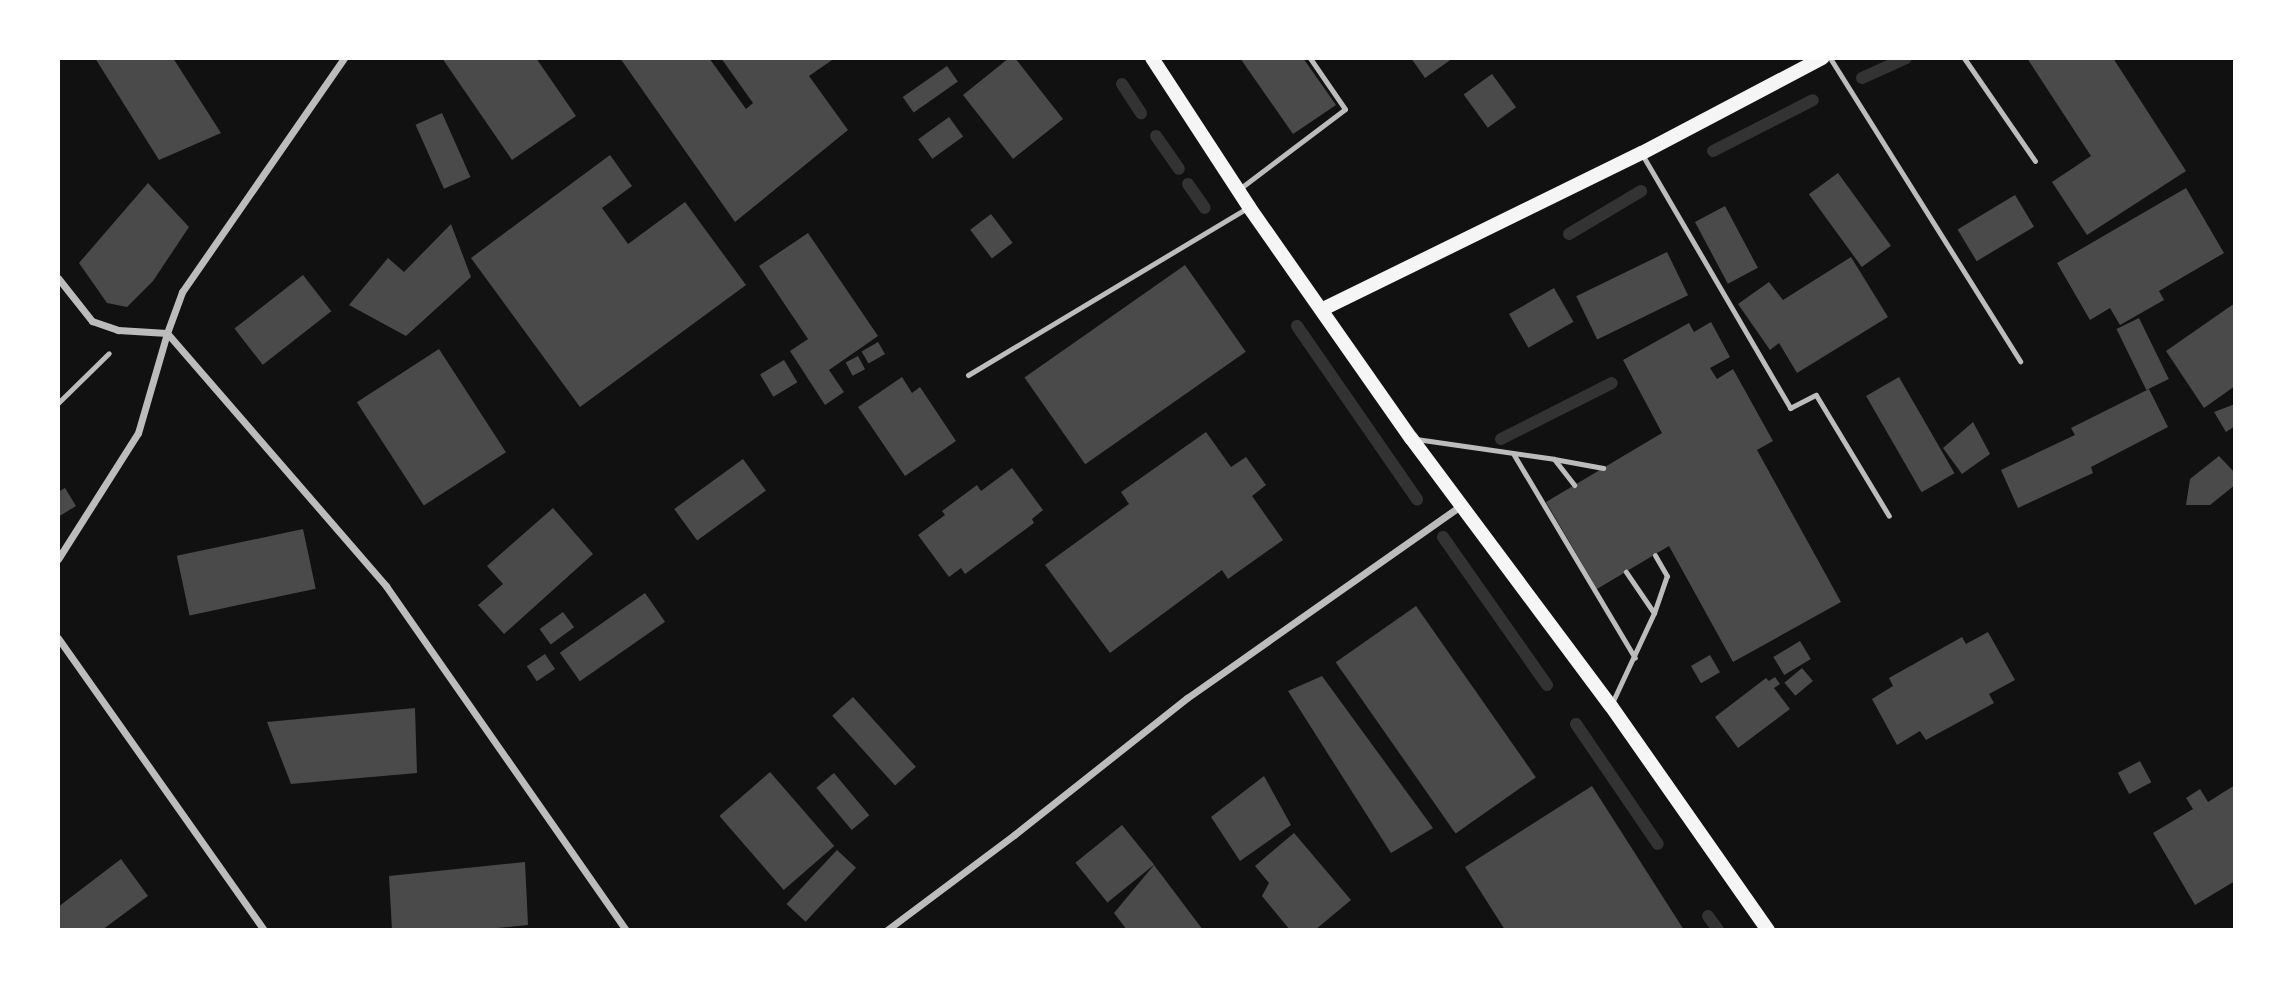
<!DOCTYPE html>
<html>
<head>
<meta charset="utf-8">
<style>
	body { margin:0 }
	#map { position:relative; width:2293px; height:988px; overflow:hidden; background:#111; font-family:"Roboto Condensed",sans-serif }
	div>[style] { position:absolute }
	.stream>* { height:12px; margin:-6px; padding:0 6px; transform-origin:6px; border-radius:6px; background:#333 }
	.building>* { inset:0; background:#4a4a4a; transform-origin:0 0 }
	.service>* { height:5px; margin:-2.5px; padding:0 2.5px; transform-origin:2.5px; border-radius:2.5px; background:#bcbcbc }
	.minor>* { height:7px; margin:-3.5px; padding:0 3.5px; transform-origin:3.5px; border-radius:3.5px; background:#bcbcbc }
	.secondary>* { height:14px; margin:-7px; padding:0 7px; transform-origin:7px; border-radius:7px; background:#f5f5f5 }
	span { translate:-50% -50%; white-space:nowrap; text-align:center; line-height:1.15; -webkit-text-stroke:6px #fff; paint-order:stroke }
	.frame { position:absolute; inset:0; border:60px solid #fff; pointer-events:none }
</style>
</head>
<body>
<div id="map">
	<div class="stream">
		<i style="left:1862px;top:78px;width:48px;rotate:-24.4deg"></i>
		<i style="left:1122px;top:84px;width:35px;rotate:57deg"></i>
		<i style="left:1156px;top:136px;width:40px;rotate:55.1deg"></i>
		<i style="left:1713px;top:151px;width:112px;rotate:-27deg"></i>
		<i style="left:1188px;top:184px;width:29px;rotate:55deg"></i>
		<i style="left:1569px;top:234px;width:84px;rotate:-30.8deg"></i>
		<i style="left:1297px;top:326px;width:211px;rotate:55.3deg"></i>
		<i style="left:1501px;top:439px;width:124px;rotate:-26.8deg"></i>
		<i style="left:1443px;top:537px;width:181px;rotate:54.9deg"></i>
		<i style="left:1576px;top:724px;width:145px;rotate:55.7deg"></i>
		<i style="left:1708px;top:916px;width:17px;rotate:54deg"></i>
	</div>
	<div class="building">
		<i style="clip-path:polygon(95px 58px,173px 58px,221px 133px,159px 160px)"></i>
		<i style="clip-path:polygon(442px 58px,536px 58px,576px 116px,512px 160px)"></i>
		<i style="clip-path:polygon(620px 58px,709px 58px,746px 109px,753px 103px,721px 58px,835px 58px,809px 76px,848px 130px,735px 222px)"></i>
		<i style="clip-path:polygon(1009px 58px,1015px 58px,1063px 119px,1013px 159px,963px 95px)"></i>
		<i style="clip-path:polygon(1240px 58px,1303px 58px,1336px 105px,1293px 134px)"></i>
		<i style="clip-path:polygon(1411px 58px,1453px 58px,1425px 78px)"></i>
		<i style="clip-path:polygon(2027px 58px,2113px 58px,2186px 171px,2087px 235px,2052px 182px,2091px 156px)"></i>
		<i style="left:947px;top:66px;width:19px;height:54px;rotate:55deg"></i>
		<i style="left:1492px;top:74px;width:41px;height:35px;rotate:54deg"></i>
		<i style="left:442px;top:113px;width:70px;height:29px;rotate:66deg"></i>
		<i style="left:949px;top:117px;width:24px;height:38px;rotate:54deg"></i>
		<i style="clip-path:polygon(610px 155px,632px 186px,602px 208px,628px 244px,685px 202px,746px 285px,580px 407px,471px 258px)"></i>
		<i style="left:1838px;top:173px;width:90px;height:36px;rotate:54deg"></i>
		<i style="clip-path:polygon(148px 183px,189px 227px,153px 281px,127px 307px,107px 303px,79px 263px)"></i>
		<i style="clip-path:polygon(2186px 188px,2224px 253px,2159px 291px,2164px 300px,2120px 325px,2110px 308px,2090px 320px,2057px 263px)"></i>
		<i style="left:2015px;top:195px;width:37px;height:67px;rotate:59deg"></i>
		<i style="left:1725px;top:206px;width:70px;height:34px;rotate:62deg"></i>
		<i style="left:991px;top:214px;width:36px;height:26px;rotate:53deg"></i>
		<i style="clip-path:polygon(451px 224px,471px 277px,406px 336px,349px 305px,388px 258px,404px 272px)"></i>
		<i style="clip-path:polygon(808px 233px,878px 336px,829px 370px,844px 392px,825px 405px,790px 351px,808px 339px,759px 266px)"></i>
		<i style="left:1667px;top:252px;width:48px;height:101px;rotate:64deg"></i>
		<i style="clip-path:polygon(1851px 257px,1888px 317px,1797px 373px,1779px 343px,1770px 350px,1738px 304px,1769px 282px,1783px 300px)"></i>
		<i style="left:1185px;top:265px;width:106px;height:196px;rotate:55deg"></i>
		<i style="left:303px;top:275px;width:46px;height:87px;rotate:52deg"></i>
		<i style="left:1554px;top:288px;width:39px;height:52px;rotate:60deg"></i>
		<i style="clip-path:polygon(2235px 303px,2235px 386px,2204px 408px,2166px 351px)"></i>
		<i style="left:2139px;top:318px;width:68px;height:25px;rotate:64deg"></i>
		<i style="clip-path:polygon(1711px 322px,1730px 357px,1710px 368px,1717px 379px,1733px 369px,1773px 441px,1757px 450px,1841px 602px,1733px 662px,1669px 546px,1597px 589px,1546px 502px,1662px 433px,1623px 360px,1689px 323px,1694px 332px)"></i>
		<i style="left:878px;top:342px;width:14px;height:19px;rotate:60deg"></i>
		<i style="left:439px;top:349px;width:123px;height:98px;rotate:57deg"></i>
		<i style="left:858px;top:356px;width:15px;height:14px;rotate:62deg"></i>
		<i style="left:784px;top:360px;width:26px;height:28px;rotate:59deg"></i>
		<i style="clip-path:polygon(902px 377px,912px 393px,920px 387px,956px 441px,905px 476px,858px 407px)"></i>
		<i style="left:1899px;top:377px;width:111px;height:38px;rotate:60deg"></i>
		<i style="clip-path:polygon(2149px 389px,2168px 427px,2091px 467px,2093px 473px,2018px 508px,2001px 470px,2075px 435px,2071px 428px)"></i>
		<i style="clip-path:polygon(2235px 404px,2235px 426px,2226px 432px,2214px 412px)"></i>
		<i style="clip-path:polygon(1973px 422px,1990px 454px,1962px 474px,1943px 448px)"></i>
		<i style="clip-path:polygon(1206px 432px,1231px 467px,1246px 457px,1266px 485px,1252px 496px,1283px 540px,1228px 579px,1222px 570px,1110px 653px,1045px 565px,1129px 504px,1121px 492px)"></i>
		<i style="clip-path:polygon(2219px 456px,2235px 473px,2235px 485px,2210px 505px,2186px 505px,2190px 479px)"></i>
		<i style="left:743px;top:459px;width:39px;height:85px;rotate:54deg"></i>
		<i style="clip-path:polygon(1012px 468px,1043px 510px,1032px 519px,1034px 523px,965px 574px,961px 568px,949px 577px,918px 535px,945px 515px,942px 511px,977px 485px,981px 491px)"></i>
		<i style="clip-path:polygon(65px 488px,76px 506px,58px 517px,58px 492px)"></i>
		<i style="clip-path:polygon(553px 508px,593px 554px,504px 634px,478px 605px,503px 584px,487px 566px)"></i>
		<i style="left:303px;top:529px;width:61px;height:129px;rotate:78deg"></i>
		<i style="left:645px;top:593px;width:35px;height:104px;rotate:55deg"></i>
		<i style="left:1416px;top:606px;width:209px;height:98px;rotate:55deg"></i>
		<i style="left:563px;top:612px;width:19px;height:29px;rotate:54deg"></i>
		<i style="clip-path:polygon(1988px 632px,2015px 680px,1989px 694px,1994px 703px,1926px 740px,1920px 731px,1897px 745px,1872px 699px,1893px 686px,1889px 678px,1962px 637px,1966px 644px)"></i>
		<i style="left:1800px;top:641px;width:21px;height:31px;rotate:59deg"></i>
		<i style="left:545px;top:654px;width:18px;height:22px;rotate:56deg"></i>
		<i style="left:1710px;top:655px;width:20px;height:22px;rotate:60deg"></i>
		<i style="left:1802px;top:668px;width:17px;height:23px;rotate:50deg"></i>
		<i style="clip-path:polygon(1322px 676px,1433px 828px,1391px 853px,1288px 691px)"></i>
		<i style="clip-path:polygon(1775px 677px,1780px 684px,1774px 688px,1790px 709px,1738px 748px,1715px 717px,1766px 678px,1769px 681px)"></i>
		<i style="left:853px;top:697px;width:94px;height:28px;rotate:48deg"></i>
		<i style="clip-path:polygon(415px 708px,417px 773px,291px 784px,267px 722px)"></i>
		<i style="left:2140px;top:761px;width:24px;height:25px;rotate:62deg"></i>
		<i style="left:770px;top:772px;width:98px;height:67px;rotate:49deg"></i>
		<i style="left:834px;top:773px;width:55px;height:23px;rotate:50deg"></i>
		<i style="clip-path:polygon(1264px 776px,1291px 825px,1240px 861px,1211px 817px)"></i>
		<i style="clip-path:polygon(2235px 785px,2235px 881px,2195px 905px,2153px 833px,2193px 809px,2186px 798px,2200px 789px,2208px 802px)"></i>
		<i style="clip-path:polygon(1592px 786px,1684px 930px,1505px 930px,1465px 867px)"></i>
		<i style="left:1122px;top:825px;width:51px;height:60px;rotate:51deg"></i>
		<i style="clip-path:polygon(1294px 833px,1351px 900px,1315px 930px,1290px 930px,1262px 896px,1269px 883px,1255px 866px)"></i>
		<i style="left:837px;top:850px;width:26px;height:74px;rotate:43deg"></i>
		<i style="clip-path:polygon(121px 859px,148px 896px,102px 930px,58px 930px,58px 907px)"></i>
		<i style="clip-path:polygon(525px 862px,528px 925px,477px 930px,392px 930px,389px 876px)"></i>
		<i style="clip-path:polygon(1154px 865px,1203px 930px,1127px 930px,1114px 913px)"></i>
	</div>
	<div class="service">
		<i style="left:1830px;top:58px;width:358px;rotate:57.9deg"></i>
		<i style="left:1964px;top:58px;width:125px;rotate:55.4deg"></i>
		<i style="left:1643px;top:156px;width:292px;rotate:59.7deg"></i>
		<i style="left:1790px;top:408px;width:29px;rotate:-27deg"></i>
		<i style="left:1816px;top:395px;width:141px;rotate:58.9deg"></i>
		<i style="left:1238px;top:190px;width:134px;rotate:-37.1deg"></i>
		<i style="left:1345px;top:109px;width:62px;rotate:-124.5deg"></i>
		<i style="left:968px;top:375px;width:327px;rotate:-30.9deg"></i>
		<i style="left:58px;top:403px;width:71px;rotate:-44.4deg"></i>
		<i style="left:1416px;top:439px;width:139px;rotate:8.2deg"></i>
		<i style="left:1554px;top:459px;width:33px;rotate:52deg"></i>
		<i style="left:1514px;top:455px;width:236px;rotate:59.2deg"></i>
		<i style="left:1554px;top:459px;width:50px;rotate:10.4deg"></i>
		<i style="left:1654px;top:613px;width:39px;rotate:-71deg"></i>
		<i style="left:1667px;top:576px;width:24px;rotate:-120deg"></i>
		<i style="left:1612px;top:703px;width:99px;rotate:-65deg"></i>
		<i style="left:1654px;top:613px;width:50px;rotate:-124.3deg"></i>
	</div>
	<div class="minor">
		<i style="left:58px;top:278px;width:55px;rotate:51.7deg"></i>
		<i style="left:92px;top:321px;width:28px;rotate:19deg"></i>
		<i style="left:118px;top:330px;width:49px;rotate:3.5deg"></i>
		<i style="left:167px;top:333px;width:335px;rotate:49.1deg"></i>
		<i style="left:386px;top:586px;width:419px;rotate:55.1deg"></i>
		<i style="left:58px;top:559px;width:149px;rotate:-57.6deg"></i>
		<i style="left:138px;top:433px;width:104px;rotate:-73.8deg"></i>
		<i style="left:167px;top:333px;width:44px;rotate:-69.9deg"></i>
		<i style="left:182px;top:292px;width:285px;rotate:-55.3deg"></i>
		<i style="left:58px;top:638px;width:357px;rotate:54.8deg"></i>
		<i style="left:887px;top:930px;width:159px;rotate:-36.8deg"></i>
		<i style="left:1014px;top:835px;width:221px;rotate:-38.4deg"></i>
		<i style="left:1187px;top:698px;width:336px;rotate:-35.1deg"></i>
	</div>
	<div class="secondary">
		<i style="left:1152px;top:58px;width:178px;rotate:56.9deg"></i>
		<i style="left:1249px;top:207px;width:282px;rotate:55deg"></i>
		<i style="left:1411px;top:438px;width:334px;rotate:53.3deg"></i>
		<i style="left:1611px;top:706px;width:274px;rotate:55deg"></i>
		<i style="left:1323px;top:309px;width:355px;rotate:-26.1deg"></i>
		<i style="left:1642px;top:153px;width:204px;rotate:-27.8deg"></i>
	</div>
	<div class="frame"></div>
</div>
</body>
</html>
